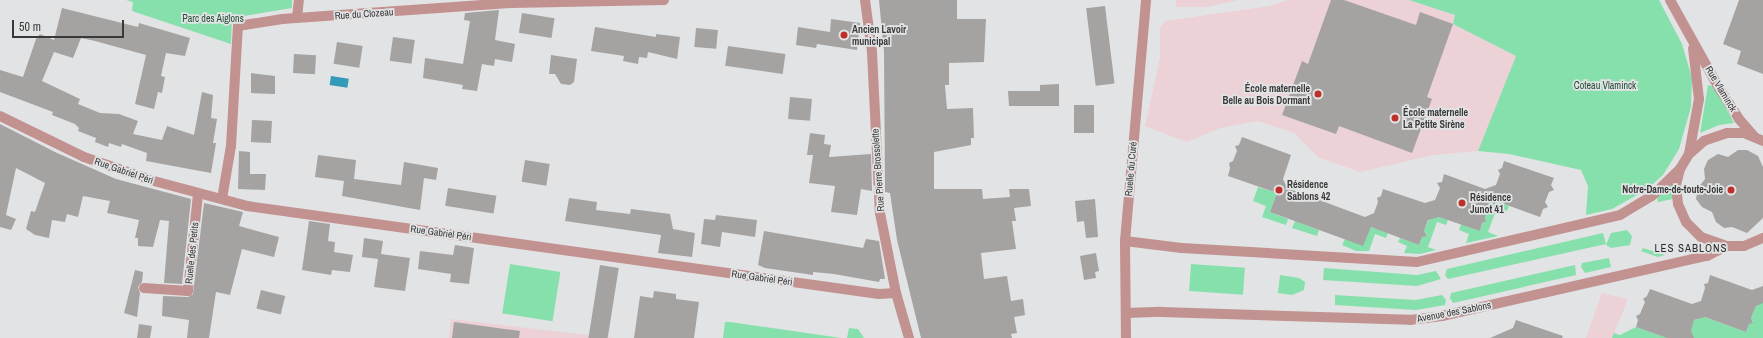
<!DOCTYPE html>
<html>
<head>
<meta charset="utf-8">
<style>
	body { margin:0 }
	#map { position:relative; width:1763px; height:338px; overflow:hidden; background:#e2e3e4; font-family:"Archivo Narrow",sans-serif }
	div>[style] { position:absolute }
	.education>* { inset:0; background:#ecd1d6 }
	.green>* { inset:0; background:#86e0ac; transform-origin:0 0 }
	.water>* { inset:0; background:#339ab8; transform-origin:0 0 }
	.building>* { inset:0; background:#a4a3a2; transform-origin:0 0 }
	.minor>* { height:10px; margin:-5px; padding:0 5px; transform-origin:5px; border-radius:5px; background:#c29291 }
	.dots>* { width:11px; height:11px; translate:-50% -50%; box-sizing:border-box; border:2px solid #e2e3e4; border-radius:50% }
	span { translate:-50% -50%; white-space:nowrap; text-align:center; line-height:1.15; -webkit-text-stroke:3.5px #e2e3e4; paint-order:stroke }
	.street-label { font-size:10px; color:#393939 }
	.park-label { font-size:10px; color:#214c34 }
	.poi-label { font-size:10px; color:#393939; font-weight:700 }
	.left { translate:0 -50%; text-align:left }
	.right { translate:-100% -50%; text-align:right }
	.neighbourhood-label { font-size:11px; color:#2d2d2e; letter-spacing:1px }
	.scale { position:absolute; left:12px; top:20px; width:112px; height:18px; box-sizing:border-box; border:2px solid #393939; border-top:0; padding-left:5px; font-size:12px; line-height:14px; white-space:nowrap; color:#393939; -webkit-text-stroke:3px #e2e3e4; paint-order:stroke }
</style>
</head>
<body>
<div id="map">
	<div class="education">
		<i style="clip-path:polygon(1176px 0,1238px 0,1207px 7px,1176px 7px)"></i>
		<i style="clip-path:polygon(1287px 0,1409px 0,1455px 15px,1453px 24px,1516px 56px,1478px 151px,1433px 155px,1360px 172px,1318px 157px,1294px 133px,1258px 121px,1220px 128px,1187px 142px,1145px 126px,1160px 58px,1160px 28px,1165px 21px,1270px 6px)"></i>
		<i style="clip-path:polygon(1602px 293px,1627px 299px,1626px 304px,1612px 338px,1586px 338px)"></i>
		<i style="clip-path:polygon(451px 319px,613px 338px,449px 338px)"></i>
	</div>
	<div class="green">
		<i style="clip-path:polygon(126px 0,292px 0,292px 8px,232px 18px,231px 44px,132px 11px,133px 2px)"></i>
		<i style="clip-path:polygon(1409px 0,1659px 0,1682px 44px,1692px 78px,1691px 107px,1679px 149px,1663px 175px,1646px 190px,1612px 209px,1586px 215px,1588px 186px,1581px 170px,1509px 154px,1478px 151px,1516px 56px,1453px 24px,1455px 15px)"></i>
		<i style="clip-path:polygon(1708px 85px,1715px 87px,1734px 123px,1719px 125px,1700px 133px)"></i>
		<i style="clip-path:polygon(1674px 181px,1673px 199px,1658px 202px,1657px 197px)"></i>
		<i style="clip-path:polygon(1258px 187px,1277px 193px,1270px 212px,1288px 219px,1286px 225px,1262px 217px,1266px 206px,1253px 201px)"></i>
		<i style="clip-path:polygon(1491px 199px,1509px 206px,1507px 211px,1497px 208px,1488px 232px,1498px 236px,1466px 243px,1469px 234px,1459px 230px,1461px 224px,1480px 231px,1482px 223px,1486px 222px,1485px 217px)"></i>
		<i style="clip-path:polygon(1431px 214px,1448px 220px,1446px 225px,1437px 222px,1428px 247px,1436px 250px,1420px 254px,1404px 253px,1407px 246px,1398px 242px,1400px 238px,1419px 245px,1422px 237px,1427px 235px,1424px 231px)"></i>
		<i style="clip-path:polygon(1295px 221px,1319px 230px,1317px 236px,1292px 228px)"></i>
		<i style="clip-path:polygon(1371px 227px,1388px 233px,1386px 238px,1375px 234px,1369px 251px,1356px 251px,1342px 245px,1345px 239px,1363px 245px)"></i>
		<i style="clip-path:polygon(1627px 230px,1632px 236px,1630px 245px,1611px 248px,1606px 245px,1611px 233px)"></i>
		<i style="clip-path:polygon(1603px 233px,1606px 244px,1448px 279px,1445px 275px,1447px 269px)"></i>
		<i style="clip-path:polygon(1643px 248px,1665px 255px,1658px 257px,1641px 251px)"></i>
		<i style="clip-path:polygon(1609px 258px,1611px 267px,1585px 273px,1581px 267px,1582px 263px)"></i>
		<i style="left:510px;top:264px;width:51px;height:50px;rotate:9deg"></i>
		<i style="left:1191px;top:264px;width:54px;height:27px;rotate:4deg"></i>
		<i style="clip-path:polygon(1575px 265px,1576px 275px,1453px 303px,1450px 298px,1451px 293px)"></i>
		<i style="clip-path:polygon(1324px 268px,1417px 275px,1436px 271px,1441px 279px,1417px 286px,1323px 280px)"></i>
		<i style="clip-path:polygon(1280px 275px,1299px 278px,1305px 282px,1304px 290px,1292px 295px,1278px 293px)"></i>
		<i style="clip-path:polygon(1335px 295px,1415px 300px,1442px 295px,1446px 300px,1445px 305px,1416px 310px,1335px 305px)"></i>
		<i style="clip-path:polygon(1763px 302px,1763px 338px,1688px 338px,1694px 320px,1699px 319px,1696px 314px,1746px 332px,1749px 324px,1753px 322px,1751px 318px,1756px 306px)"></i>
		<i style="clip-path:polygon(725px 322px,730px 322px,841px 338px,723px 338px)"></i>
		<i style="clip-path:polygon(1636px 327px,1667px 338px,1612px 338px,1614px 333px,1620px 335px)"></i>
		<i style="clip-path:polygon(849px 328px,858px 329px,864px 338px,847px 338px)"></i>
	</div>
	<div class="water">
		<i style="left:331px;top:76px;width:18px;height:9px;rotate:9deg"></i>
	</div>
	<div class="building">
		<i style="clip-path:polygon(879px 0,957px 0,957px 19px,986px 19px,984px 62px,949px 63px,949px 85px,945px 85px,947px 109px,973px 108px,974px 138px,971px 138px,971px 145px,934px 152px,934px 189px,982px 189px,983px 199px,1010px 197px,1009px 189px,1029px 189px,1031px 206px,1014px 208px,1016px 221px,1012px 221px,1016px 249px,981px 253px,984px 279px,1007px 276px,1011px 301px,1023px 299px,1025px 315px,1014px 317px,1017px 333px,1011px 334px,1012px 338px,921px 338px,897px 240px,890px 193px,885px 192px,884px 52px)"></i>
		<i style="clip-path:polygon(1331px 0,1344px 0,1416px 25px,1420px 12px,1453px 24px,1427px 97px,1432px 99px,1412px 153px,1339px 126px,1336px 134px,1282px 115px,1302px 61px,1308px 64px)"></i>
		<i style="clip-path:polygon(1739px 0,1763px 0,1763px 74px,1737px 64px,1741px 51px,1723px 44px)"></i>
		<i style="left:1105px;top:6px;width:78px;height:19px;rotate:83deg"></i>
		<i style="clip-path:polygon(62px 8px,138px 27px,139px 23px,190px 38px,185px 56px,166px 53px,161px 76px,165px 77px,162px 93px,158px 92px,154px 109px,135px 104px,146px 55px,95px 41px,81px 38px,73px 58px,54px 52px,42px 81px,80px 99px,78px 104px,100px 113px,119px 114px,138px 121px,133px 134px,162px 140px,167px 126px,194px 135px,202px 92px,213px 95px,211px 118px,217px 119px,213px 143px,216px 143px,211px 173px,146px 161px,147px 153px,122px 144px,121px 147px,109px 143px,108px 147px,95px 142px,96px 138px,78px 131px,79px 128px,75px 124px,52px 115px,53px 112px,0 92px,0 70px,23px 77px,36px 39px,40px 34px,54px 40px)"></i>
		<i style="clip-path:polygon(499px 10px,495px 40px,515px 44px,512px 62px,495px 59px,494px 66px,482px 64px,477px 91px,462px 89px,463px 85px,423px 78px,425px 58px,463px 64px,470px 21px,464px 20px,465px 13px)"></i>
		<i style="left:522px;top:13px;width:33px;height:20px;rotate:9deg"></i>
		<i style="clip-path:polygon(831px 19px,860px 23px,857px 50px,817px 44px,816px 48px,796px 45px,798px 27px,830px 32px)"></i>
		<i style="clip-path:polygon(595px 27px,656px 37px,656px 34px,680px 37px,677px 59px,648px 52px,647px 58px,639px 57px,638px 64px,623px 61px,624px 56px,591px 51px)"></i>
		<i style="left:696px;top:28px;width:22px;height:19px;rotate:5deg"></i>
		<i style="left:393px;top:37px;width:22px;height:24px;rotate:8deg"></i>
		<i style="left:337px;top:42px;width:26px;height:22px;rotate:9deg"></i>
		<i style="left:728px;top:46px;width:58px;height:20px;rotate:8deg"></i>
		<i style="left:294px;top:54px;width:22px;height:19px;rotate:3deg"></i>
		<i style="clip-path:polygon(551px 55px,577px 59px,574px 82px,570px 85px,561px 84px,555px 74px,549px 74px)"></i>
		<i style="clip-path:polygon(251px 73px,275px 76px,275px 94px,251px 93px)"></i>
		<i style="clip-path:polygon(1059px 84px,1059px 106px,1009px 106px,1008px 91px,1040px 91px,1040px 85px)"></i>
		<i style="left:790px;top:97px;width:22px;height:22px;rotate:5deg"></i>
		<i style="left:1074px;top:105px;width:20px;height:28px"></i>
		<i style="left:252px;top:120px;width:20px;height:22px;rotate:3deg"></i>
		<i style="clip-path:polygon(0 124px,57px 153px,116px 179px,191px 199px,182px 284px,164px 283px,169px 221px,160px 220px,153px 247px,138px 246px,138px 238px,135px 238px,139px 220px,107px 213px,110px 201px,83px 196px,78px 217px,67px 214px,65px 222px,52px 220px,49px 238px,35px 235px,26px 229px,31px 211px,35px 212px,45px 183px,16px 168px,6px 215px,16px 219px,11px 230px,0 227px)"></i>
		<i style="clip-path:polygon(810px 133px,825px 135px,824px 144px,831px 145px,829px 157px,871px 154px,872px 191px,861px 189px,857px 215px,831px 212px,835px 186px,809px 183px,813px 155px,807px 155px)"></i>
		<i style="clip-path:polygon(1242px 137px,1291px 155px,1283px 179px,1287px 188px,1365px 217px,1374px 213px,1378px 202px,1377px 198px,1381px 196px,1383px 189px,1425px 203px,1435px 200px,1440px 188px,1437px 183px,1442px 182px,1444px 174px,1485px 189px,1496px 185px,1500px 174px,1498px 170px,1502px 168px,1504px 161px,1554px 178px,1551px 185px,1554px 190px,1549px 192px,1545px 202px,1548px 207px,1543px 209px,1540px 217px,1499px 202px,1489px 206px,1485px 217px,1486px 222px,1482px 223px,1480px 231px,1439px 217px,1428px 220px,1424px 231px,1427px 236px,1422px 237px,1419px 245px,1371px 227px,1363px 246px,1270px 212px,1277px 193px,1228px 176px,1230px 168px,1229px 163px,1233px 161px,1237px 151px,1235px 146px,1239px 145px)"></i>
		<i style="clip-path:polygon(1738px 150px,1747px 150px,1758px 156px,1763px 167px,1763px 218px,1747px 233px,1732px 227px,1724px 228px,1716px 222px,1712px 212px,1702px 207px,1696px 199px,1698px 188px,1705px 179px,1704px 169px,1708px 160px,1718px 154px,1728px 157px)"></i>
		<i style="clip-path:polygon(239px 151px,250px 152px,250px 174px,266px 174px,265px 190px,238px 189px)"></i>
		<i style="clip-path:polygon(318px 155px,356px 160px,354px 179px,401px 185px,404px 162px,438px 168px,436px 180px,424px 178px,420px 210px,342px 196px,344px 181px,315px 177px)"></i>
		<i style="left:525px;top:160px;width:25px;height:22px;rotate:9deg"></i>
		<i style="left:448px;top:188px;width:49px;height:18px;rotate:9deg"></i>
		<i style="clip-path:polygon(569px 198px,597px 202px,596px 210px,630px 214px,631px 209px,670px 214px,673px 229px,695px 233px,692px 257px,658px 253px,661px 235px,565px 221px)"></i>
		<i style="clip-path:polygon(1095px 199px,1098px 237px,1086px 238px,1084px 221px,1077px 222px,1075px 201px)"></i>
		<i style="clip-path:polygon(204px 203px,243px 212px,239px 226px,279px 237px,274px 257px,242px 249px,230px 295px,216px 292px,209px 338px,187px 338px,189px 320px,162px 316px,163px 296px,188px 297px,193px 294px)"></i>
		<i style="clip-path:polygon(716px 215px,757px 220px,755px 237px,722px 232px,720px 247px,701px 244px,704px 219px,715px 220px)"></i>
		<i style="clip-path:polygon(309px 221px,330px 224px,328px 241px,335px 242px,334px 252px,353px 255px,350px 272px,332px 270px,331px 275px,302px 270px)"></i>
		<i style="clip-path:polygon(764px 231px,863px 248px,866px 239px,879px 241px,885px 279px,880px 279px,879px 282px,834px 274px,813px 272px,813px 275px,765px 268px,758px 265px)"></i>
		<i style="clip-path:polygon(364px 238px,383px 241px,381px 254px,410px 258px,405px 291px,374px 287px,378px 259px,362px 257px)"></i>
		<i style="clip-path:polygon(455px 245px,474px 248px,469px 284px,450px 282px,451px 274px,418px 269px,420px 251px,453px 255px)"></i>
		<i style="clip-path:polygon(1096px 253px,1099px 271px,1095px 272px,1096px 278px,1084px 280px,1080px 256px)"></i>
		<i style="left:600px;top:265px;width:19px;height:74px;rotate:9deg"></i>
		<i style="clip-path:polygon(135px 270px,143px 272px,142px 282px,138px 287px,140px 293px,137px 317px,124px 313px)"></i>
		<i style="clip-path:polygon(1710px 275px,1752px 290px,1763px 286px,1763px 303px,1756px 306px,1751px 318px,1753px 323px,1749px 324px,1746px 332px,1705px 317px,1694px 320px,1691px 331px,1694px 338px,1667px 338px,1636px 327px,1638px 320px,1636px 316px,1640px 314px,1645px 302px,1643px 299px,1647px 296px,1650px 289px,1692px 304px,1701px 301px,1705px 288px,1704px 284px,1708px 283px)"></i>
		<i style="left:261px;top:290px;width:25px;height:19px;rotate:14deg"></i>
		<i style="clip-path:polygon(654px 291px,676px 294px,676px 299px,699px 302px,694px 338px,634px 338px,640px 296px,653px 298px)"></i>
		<i style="clip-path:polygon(1516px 320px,1563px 336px,1562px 338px,1490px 338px,1513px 328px)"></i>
		<i style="clip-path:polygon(454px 322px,520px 331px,519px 338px,452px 338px)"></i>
		<i style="clip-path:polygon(139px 324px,152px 326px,150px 338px,137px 338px)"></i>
	</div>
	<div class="minor">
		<i style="left:865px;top:0;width:52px;rotate:82.3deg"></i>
		<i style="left:872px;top:52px;width:161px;rotate:87.2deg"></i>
		<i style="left:880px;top:213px;width:82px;rotate:78.7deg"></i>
		<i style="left:896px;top:293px;width:47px;rotate:73.9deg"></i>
		<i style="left:1670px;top:0;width:101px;rotate:60.9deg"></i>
		<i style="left:1719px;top:88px;width:37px;rotate:57deg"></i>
		<i style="left:1739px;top:119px;width:23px;rotate:49deg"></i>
		<i style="left:297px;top:18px;width:18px;rotate:-84deg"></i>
		<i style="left:0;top:116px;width:93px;rotate:26deg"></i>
		<i style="left:84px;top:157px;width:74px;rotate:18.9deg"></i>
		<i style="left:154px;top:181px;width:96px;rotate:15deg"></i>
		<i style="left:247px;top:206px;width:638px;rotate:7.93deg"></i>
		<i style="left:879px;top:294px;width:17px;rotate:-3deg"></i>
		<i style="left:1763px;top:141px;width:21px;rotate:-157deg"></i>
		<i style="left:1744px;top:133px;width:17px;rotate:180deg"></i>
		<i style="left:1727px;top:133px;width:24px;rotate:161deg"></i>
		<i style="left:1704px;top:141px;width:20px;rotate:139deg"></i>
		<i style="left:1689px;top:154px;width:17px;rotate:121deg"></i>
		<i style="left:1680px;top:169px;width:16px;rotate:104deg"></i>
		<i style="left:1676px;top:185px;width:19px;rotate:84deg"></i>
		<i style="left:1678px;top:204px;width:20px;rotate:66deg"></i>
		<i style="left:1686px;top:222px;width:21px;rotate:45deg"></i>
		<i style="left:1701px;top:237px;width:28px;rotate:19deg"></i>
		<i style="left:1727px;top:246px;width:17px"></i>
		<i style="left:1744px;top:246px;width:21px;rotate:-23deg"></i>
		<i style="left:1689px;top:154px;width:56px;rotate:-79.7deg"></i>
		<i style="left:1699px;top:99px;width:51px;rotate:-96.7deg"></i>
		<i style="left:222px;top:199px;width:54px;rotate:-80.4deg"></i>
		<i style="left:231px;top:146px;width:120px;rotate:-86.7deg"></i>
		<i style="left:238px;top:26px;width:45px;rotate:-9deg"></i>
		<i style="left:282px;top:19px;width:230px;rotate:-4deg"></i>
		<i style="left:511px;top:3px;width:153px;rotate:-1.1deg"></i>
		<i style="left:1125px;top:241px;width:57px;rotate:7deg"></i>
		<i style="left:1182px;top:248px;width:235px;rotate:3.4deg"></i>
		<i style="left:1417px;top:262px;width:208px;rotate:-13deg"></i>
		<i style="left:1620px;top:215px;width:37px;rotate:-31deg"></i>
		<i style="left:1652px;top:196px;width:39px;rotate:-44deg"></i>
		<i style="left:144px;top:288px;width:44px;rotate:3.9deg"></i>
		<i style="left:188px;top:291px;width:98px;rotate:-84.1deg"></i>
		<i style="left:1126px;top:313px;width:35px;rotate:-2deg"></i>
		<i style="left:1161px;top:312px;width:249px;rotate:1.8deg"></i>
		<i style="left:1410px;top:320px;width:32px;rotate:-7deg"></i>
		<i style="left:1442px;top:316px;width:272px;rotate:-12.8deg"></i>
		<i style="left:1707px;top:256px;width:22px;rotate:-27deg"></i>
		<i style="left:1126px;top:338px;width:97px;rotate:-90.6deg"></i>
		<i style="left:1125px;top:241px;width:242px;rotate:-85deg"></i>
	</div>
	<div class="dots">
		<i style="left:844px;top:35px;background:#bd2f29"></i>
		<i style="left:1318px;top:94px;background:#bd2f29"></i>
		<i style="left:1395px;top:118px;background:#bd2f29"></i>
		<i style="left:1279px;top:190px;background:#bd2f29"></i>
		<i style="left:1731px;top:190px;background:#bd2f29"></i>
		<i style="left:1462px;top:203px;background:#bd2f29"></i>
	</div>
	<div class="street-label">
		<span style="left:364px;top:14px;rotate:-4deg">Rue du Clozeau</span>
		<span style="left:1721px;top:89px;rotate:59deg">Rue Vlaminck</span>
		<span style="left:1131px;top:169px;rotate:-85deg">Ruelle du Curé</span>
		<span style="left:878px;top:170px;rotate:-94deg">Rue Pierre Brossolette</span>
		<span style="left:124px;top:171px;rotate:19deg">Rue Gabriel Péri</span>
		<span style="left:441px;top:233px;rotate:8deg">Rue Gabriel Péri</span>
		<span style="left:192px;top:253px;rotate:-84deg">Ruelle des Petits</span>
		<span style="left:762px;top:278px;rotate:8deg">Rue Gabriel Péri</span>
		<span style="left:1454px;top:312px;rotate:-11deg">Avenue des Sablons</span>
	</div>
	<div class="park-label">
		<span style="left:213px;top:19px">Parc des Aiglons</span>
		<span style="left:1605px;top:86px">Coteau Vlaminck</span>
	</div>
	<div class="poi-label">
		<span class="left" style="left:852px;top:35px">Ancien Lavoir<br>municipal</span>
		<span class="right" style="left:1310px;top:94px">École maternelle<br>Belle au Bois Dormant</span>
		<span class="left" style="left:1403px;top:118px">École maternelle<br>La Petite Sirène</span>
		<span class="left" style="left:1287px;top:190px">Résidence<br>Sablons 42</span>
		<span class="right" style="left:1723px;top:190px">Notre-Dame-de-toute-Joie</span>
		<span class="left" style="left:1470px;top:203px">Résidence<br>Junot 41</span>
	</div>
	<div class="neighbourhood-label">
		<span style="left:1691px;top:248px">LES SABLONS</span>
	</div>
	<div class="scale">50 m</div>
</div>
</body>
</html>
